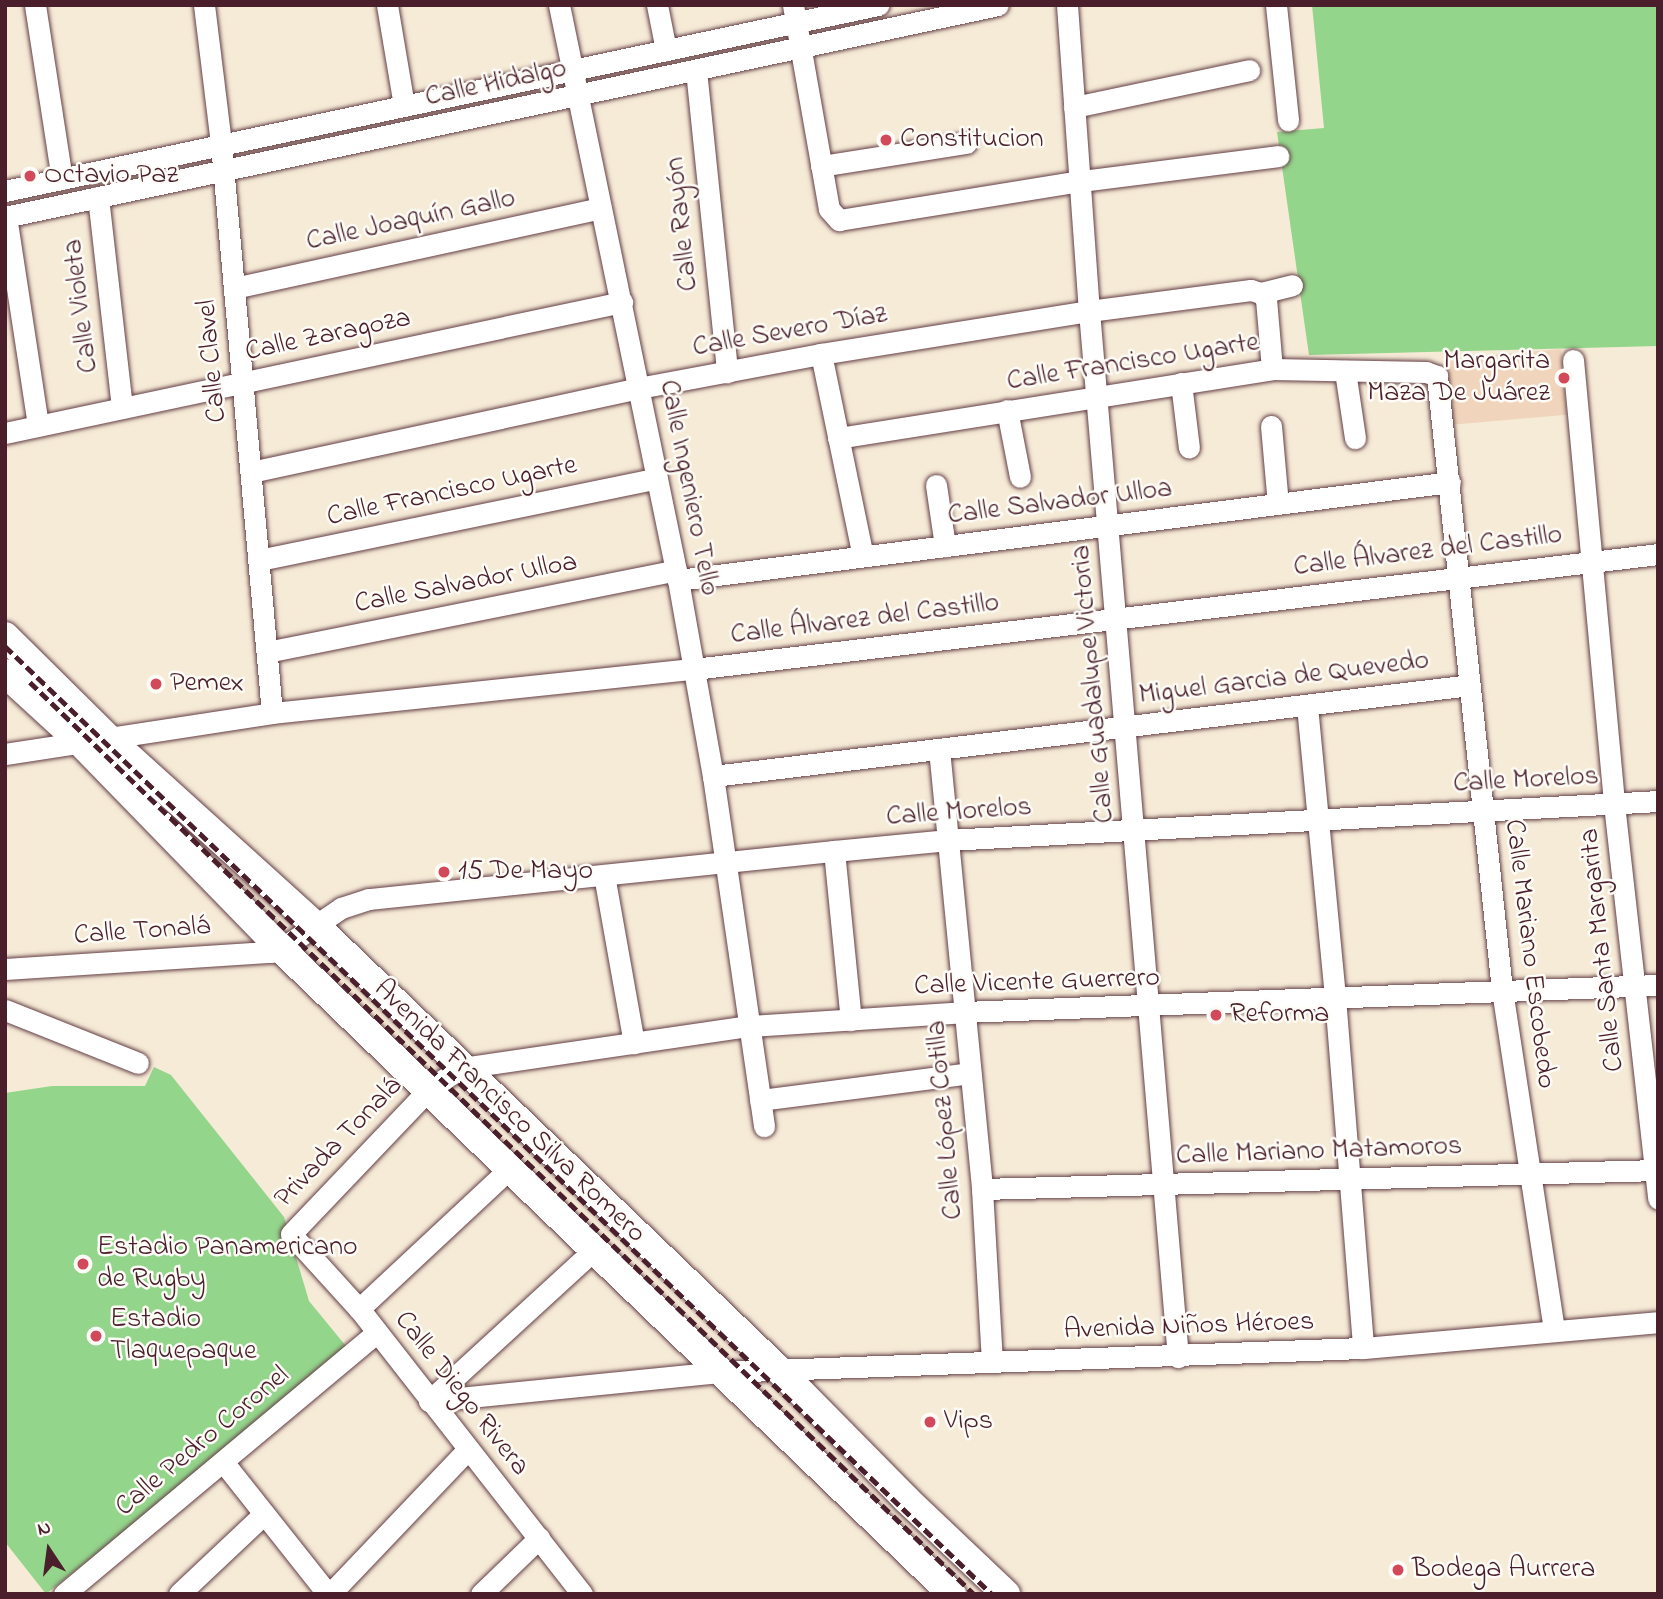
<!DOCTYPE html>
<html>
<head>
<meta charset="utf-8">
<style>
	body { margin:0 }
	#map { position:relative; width:1663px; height:1599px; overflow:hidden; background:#f6ebd7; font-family:"Indie Flower",sans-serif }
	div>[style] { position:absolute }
	.built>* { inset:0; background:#f0d5bc; transform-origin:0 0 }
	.green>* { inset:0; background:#94d58c }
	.roads { filter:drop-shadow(0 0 2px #643e45) drop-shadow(0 0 2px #643e45) }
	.minor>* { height:21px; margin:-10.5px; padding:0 10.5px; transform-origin:10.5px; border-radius:10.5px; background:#fff }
	.major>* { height:28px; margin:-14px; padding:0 14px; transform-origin:14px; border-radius:14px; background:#fff }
	.rail>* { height:4.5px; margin-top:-2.25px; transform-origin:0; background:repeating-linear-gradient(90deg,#4a1f2b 0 10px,transparent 0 15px) }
	.dots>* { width:19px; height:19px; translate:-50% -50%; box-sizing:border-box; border:4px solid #fdfcf7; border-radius:50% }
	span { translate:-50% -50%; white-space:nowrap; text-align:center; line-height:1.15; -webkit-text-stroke:5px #fdfcf7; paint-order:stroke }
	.street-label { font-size:28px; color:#4a1f2b }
	.poi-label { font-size:28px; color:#4a1f2b }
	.left { translate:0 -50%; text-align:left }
	.right { translate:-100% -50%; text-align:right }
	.frame { position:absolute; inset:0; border:7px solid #4a1f2b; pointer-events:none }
	.north { position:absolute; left:14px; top:1515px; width:70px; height:70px; -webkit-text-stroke:5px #fdfcf7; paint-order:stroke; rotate:347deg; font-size:19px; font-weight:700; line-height:28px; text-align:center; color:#4a1f2b }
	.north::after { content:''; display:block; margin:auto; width:24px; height:32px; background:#4a1f2b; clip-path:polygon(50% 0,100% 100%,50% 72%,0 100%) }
</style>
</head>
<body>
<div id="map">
	<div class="built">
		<i style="left:1561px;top:349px;width:66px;height:115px;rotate:85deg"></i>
	</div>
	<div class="green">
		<i style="clip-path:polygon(1312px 5px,1658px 5px,1658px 346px,1309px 355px,1277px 132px,1324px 128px)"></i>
		<i style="clip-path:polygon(154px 1067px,171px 1075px,284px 1217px,309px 1301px,350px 1351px,46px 1594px,5px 1542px,5px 1093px,52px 1086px,145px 1086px)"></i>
	</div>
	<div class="roads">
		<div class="minor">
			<i style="left:35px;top:5px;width:176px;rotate:81.2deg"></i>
			<i style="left:204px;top:5px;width:140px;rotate:83deg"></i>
			<i style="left:221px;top:144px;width:571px;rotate:84.88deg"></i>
			<i style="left:387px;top:5px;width:102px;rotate:80.4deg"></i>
			<i style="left:559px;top:5px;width:587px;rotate:78.31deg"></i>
			<i style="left:678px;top:580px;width:199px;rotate:79.9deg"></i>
			<i style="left:713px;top:776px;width:354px;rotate:81.7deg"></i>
			<i style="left:657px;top:5px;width:46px;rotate:78.7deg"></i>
			<i style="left:793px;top:5px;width:207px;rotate:80deg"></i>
			<i style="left:829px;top:209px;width:15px;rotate:48deg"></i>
			<i style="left:839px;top:220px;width:245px;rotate:-9.2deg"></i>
			<i style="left:1081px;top:181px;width:199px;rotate:-7.2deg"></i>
			<i style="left:1067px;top:5px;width:307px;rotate:85.9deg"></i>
			<i style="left:1089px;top:311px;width:1050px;rotate:85.14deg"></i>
			<i style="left:1276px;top:5px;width:116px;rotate:84deg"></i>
			<i style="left:696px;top:70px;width:304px;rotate:84.1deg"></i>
			<i style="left:1074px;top:107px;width:179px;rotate:-11.9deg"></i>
			<i style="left:821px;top:166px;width:147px;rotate:-9deg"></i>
			<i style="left:5px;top:191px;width:893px;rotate:-12.03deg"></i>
			<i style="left:98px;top:197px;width:212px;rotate:83.5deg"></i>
			<i style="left:6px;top:216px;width:212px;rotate:81.3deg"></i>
			<i style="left:5px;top:217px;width:1015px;rotate:-12.05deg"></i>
			<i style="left:234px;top:288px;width:375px;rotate:-12.3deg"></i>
			<i style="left:1261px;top:293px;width:8px;rotate:50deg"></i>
			<i style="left:1266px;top:299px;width:70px;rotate:85.1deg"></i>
			<i style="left:821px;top:354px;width:206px;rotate:78.3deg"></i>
			<i style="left:1573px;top:360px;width:446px;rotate:84.7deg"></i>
			<i style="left:1614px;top:804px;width:397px;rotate:83.6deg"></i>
			<i style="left:1345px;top:371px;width:68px;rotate:81.5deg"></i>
			<i style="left:1181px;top:383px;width:65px;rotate:83deg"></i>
			<i style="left:1007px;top:410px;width:68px;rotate:79deg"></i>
			<i style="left:1271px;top:426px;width:78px;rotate:84.9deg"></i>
			<i style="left:5px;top:433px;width:631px;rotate:-11.99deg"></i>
			<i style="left:838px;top:438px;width:439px;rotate:-9deg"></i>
			<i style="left:1272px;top:369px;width:154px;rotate:1.1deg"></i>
			<i style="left:1426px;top:372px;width:12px;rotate:20deg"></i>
			<i style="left:1437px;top:376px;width:617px;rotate:83.96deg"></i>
			<i style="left:1502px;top:990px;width:344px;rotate:81.3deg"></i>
			<i style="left:251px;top:472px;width:397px;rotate:-12.2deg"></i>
			<i style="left:639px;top:388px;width:185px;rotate:-10.6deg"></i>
			<i style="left:821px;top:354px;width:271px;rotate:-9.1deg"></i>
			<i style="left:1089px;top:311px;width:163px;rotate:-7.4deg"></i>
			<i style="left:1251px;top:290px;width:10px;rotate:17deg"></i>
			<i style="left:1261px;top:293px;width:32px;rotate:-14deg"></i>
			<i style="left:936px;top:485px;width:62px;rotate:81.6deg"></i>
			<i style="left:259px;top:560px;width:406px;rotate:-11.6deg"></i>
			<i style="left:678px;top:580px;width:778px;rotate:-7.23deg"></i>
			<i style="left:267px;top:652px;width:417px;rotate:-11.3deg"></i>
			<i style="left:1307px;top:706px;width:292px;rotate:84.5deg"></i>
			<i style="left:1335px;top:997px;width:352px;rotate:85.4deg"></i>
			<i style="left:939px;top:749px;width:442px;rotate:84.4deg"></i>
			<i style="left:982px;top:1189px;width:172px;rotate:86.7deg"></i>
			<i style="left:5px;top:754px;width:270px;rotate:-8.7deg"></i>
			<i style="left:272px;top:713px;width:424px;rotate:-6deg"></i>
			<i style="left:694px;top:669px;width:971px;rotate:-6.8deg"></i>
			<i style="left:713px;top:776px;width:762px;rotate:-6.85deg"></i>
			<i style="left:834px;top:851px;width:170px;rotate:84.3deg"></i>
			<i style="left:604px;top:875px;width:171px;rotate:79.9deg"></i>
			<i style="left:5px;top:969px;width:267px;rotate:-3.7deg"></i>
			<i style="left:271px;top:952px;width:10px;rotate:-17deg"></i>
			<i style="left:281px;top:949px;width:73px;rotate:-34.3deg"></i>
			<i style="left:341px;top:908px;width:29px;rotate:-18deg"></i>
			<i style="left:369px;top:899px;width:467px;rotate:-5.9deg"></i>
			<i style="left:834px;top:851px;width:115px;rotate:-5.5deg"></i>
			<i style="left:948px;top:840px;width:711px;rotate:-3.14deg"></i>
			<i style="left:5px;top:1010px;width:143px;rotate:21.7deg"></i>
			<i style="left:760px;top:1100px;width:212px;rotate:-7.3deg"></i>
			<i style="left:982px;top:1189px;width:676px;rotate:-1.61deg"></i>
			<i style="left:359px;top:1309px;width:207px;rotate:-43deg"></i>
			<i style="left:429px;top:1401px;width:292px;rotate:-5.7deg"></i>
			<i style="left:720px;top:1372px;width:643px;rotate:-2.14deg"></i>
			<i style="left:1363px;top:1348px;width:296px;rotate:-5deg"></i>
			<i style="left:429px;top:1401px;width:225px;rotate:-42.5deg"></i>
			<i style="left:224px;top:1463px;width:167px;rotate:51.6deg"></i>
			<i style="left:64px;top:1594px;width:408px;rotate:-39.9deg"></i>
			<i style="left:179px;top:1594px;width:117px;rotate:-43.3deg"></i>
			<i style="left:330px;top:1594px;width:199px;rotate:-46.4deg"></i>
			<i style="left:481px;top:1594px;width:81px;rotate:-44deg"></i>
			<i style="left:582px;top:1594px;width:362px;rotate:-128deg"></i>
			<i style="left:359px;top:1309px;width:101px;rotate:-132.2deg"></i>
			<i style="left:291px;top:1234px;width:199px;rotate:-46.4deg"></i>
			<i style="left:428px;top:1090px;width:40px;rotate:-34deg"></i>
			<i style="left:461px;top:1068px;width:291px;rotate:-8.3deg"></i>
			<i style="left:749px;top:1026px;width:215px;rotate:-3.7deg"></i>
			<i style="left:964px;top:1012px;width:695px;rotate:-2.23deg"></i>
		</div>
		<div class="major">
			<i style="left:5px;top:636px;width:145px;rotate:44.7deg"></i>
			<i style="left:108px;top:738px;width:279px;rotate:42.1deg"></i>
			<i style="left:315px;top:925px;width:641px;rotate:43.8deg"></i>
			<i style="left:778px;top:1369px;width:182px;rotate:45.4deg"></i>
			<i style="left:906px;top:1499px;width:138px;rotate:43.5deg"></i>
			<i style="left:5px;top:673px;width:102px;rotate:42.6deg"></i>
			<i style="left:80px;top:742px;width:289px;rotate:45.8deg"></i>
			<i style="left:281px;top:949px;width:931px;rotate:43.87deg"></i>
		</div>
	</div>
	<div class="rail">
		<i style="left:5px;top:646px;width:1369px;rotate:43.85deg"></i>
		<i style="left:30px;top:682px;width:1313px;rotate:44.01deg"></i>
	</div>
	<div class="dots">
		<i style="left:886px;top:140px;background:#d1495b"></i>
		<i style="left:30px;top:176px;background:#d1495b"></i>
		<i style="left:1564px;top:378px;background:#d1495b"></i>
		<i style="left:156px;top:684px;background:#d1495b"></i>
		<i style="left:444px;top:872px;background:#d1495b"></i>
		<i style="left:1216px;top:1015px;background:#d1495b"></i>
		<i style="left:83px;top:1264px;background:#d1495b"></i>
		<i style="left:96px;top:1336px;background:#d1495b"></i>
		<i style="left:930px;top:1422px;background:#d1495b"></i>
		<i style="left:1398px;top:1570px;background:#d1495b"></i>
	</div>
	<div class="street-label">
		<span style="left:496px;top:84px;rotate:-12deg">Calle Hidalgo</span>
		<span style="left:411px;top:221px;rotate:-12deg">Calle Joaquín Gallo</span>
		<span style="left:683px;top:224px;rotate:-96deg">Calle Rayón</span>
		<span style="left:82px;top:306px;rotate:-97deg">Calle Violeta</span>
		<span style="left:790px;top:332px;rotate:-10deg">Calle Severo Díaz</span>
		<span style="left:328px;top:336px;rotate:-12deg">Calle Zaragoza</span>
		<span style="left:213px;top:361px;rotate:-95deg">Calle Clavel</span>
		<span style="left:1133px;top:363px;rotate:-9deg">Calle Francisco Ugarte</span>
		<span style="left:688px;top:488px;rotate:79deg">Calle Ingeniero Tello</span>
		<span style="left:452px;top:492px;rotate:-12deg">Calle Francisco Ugarte</span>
		<span style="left:1060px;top:503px;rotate:-7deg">Calle Salvador Ulloa</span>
		<span style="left:1428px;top:552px;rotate:-7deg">Calle Álvarez del Castillo</span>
		<span style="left:466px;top:584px;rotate:-11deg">Calle Salvador Ulloa</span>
		<span style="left:865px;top:620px;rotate:-7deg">Calle Álvarez del Castillo</span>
		<span style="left:1284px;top:679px;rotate:-7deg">Miguel Garcia de Quevedo</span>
		<span style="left:1094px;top:684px;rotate:-95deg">Calle Guadalupe Victoria</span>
		<span style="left:1526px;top:781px;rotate:-3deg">Calle Morelos</span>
		<span style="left:959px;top:813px;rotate:-4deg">Calle Morelos</span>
		<span style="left:142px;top:932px;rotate:-4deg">Calle Tonalá</span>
		<span style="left:1603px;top:950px;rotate:-96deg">Calle Santa Margarita</span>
		<span style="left:1529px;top:954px;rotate:83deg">Calle Mariano Escobedo</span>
		<span style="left:1037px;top:983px;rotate:-2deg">Calle Vicente Guerrero</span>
		<span style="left:509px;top:1112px;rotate:44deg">Avenida Francisco Silva Romero</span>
		<span style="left:946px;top:1120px;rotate:-95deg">Calle López Cotilla</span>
		<span style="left:339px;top:1143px;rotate:-46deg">Privada Tonalá</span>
		<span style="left:1319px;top:1152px;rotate:-2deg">Calle Mariano Matamoros</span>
		<span style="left:1189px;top:1327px;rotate:-2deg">Avenida Niños Héroes</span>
		<span style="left:461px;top:1394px;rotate:52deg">Calle Diego Rivera</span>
		<span style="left:203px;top:1442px;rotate:-40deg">Calle Pedro Coronel</span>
	</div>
	<div class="poi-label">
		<span class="left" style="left:900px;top:140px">Constitucion</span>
		<span class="left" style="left:44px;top:176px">Octavio Paz</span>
		<span class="right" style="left:1550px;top:378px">Margarita<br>Maza De Juárez</span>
		<span class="left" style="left:170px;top:684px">Pemex</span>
		<span class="left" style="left:458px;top:872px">15 De Mayo</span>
		<span class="left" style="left:1230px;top:1015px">Reforma</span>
		<span class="left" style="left:97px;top:1264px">Estadio Panamericano<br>de Rugby</span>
		<span class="left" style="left:110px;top:1336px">Estadio<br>Tlaquepaque</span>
		<span class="left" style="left:944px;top:1422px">Vips</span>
		<span class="left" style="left:1412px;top:1570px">Bodega Aurrera</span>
	</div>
	<div class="frame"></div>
	<div class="north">N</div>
</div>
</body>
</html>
